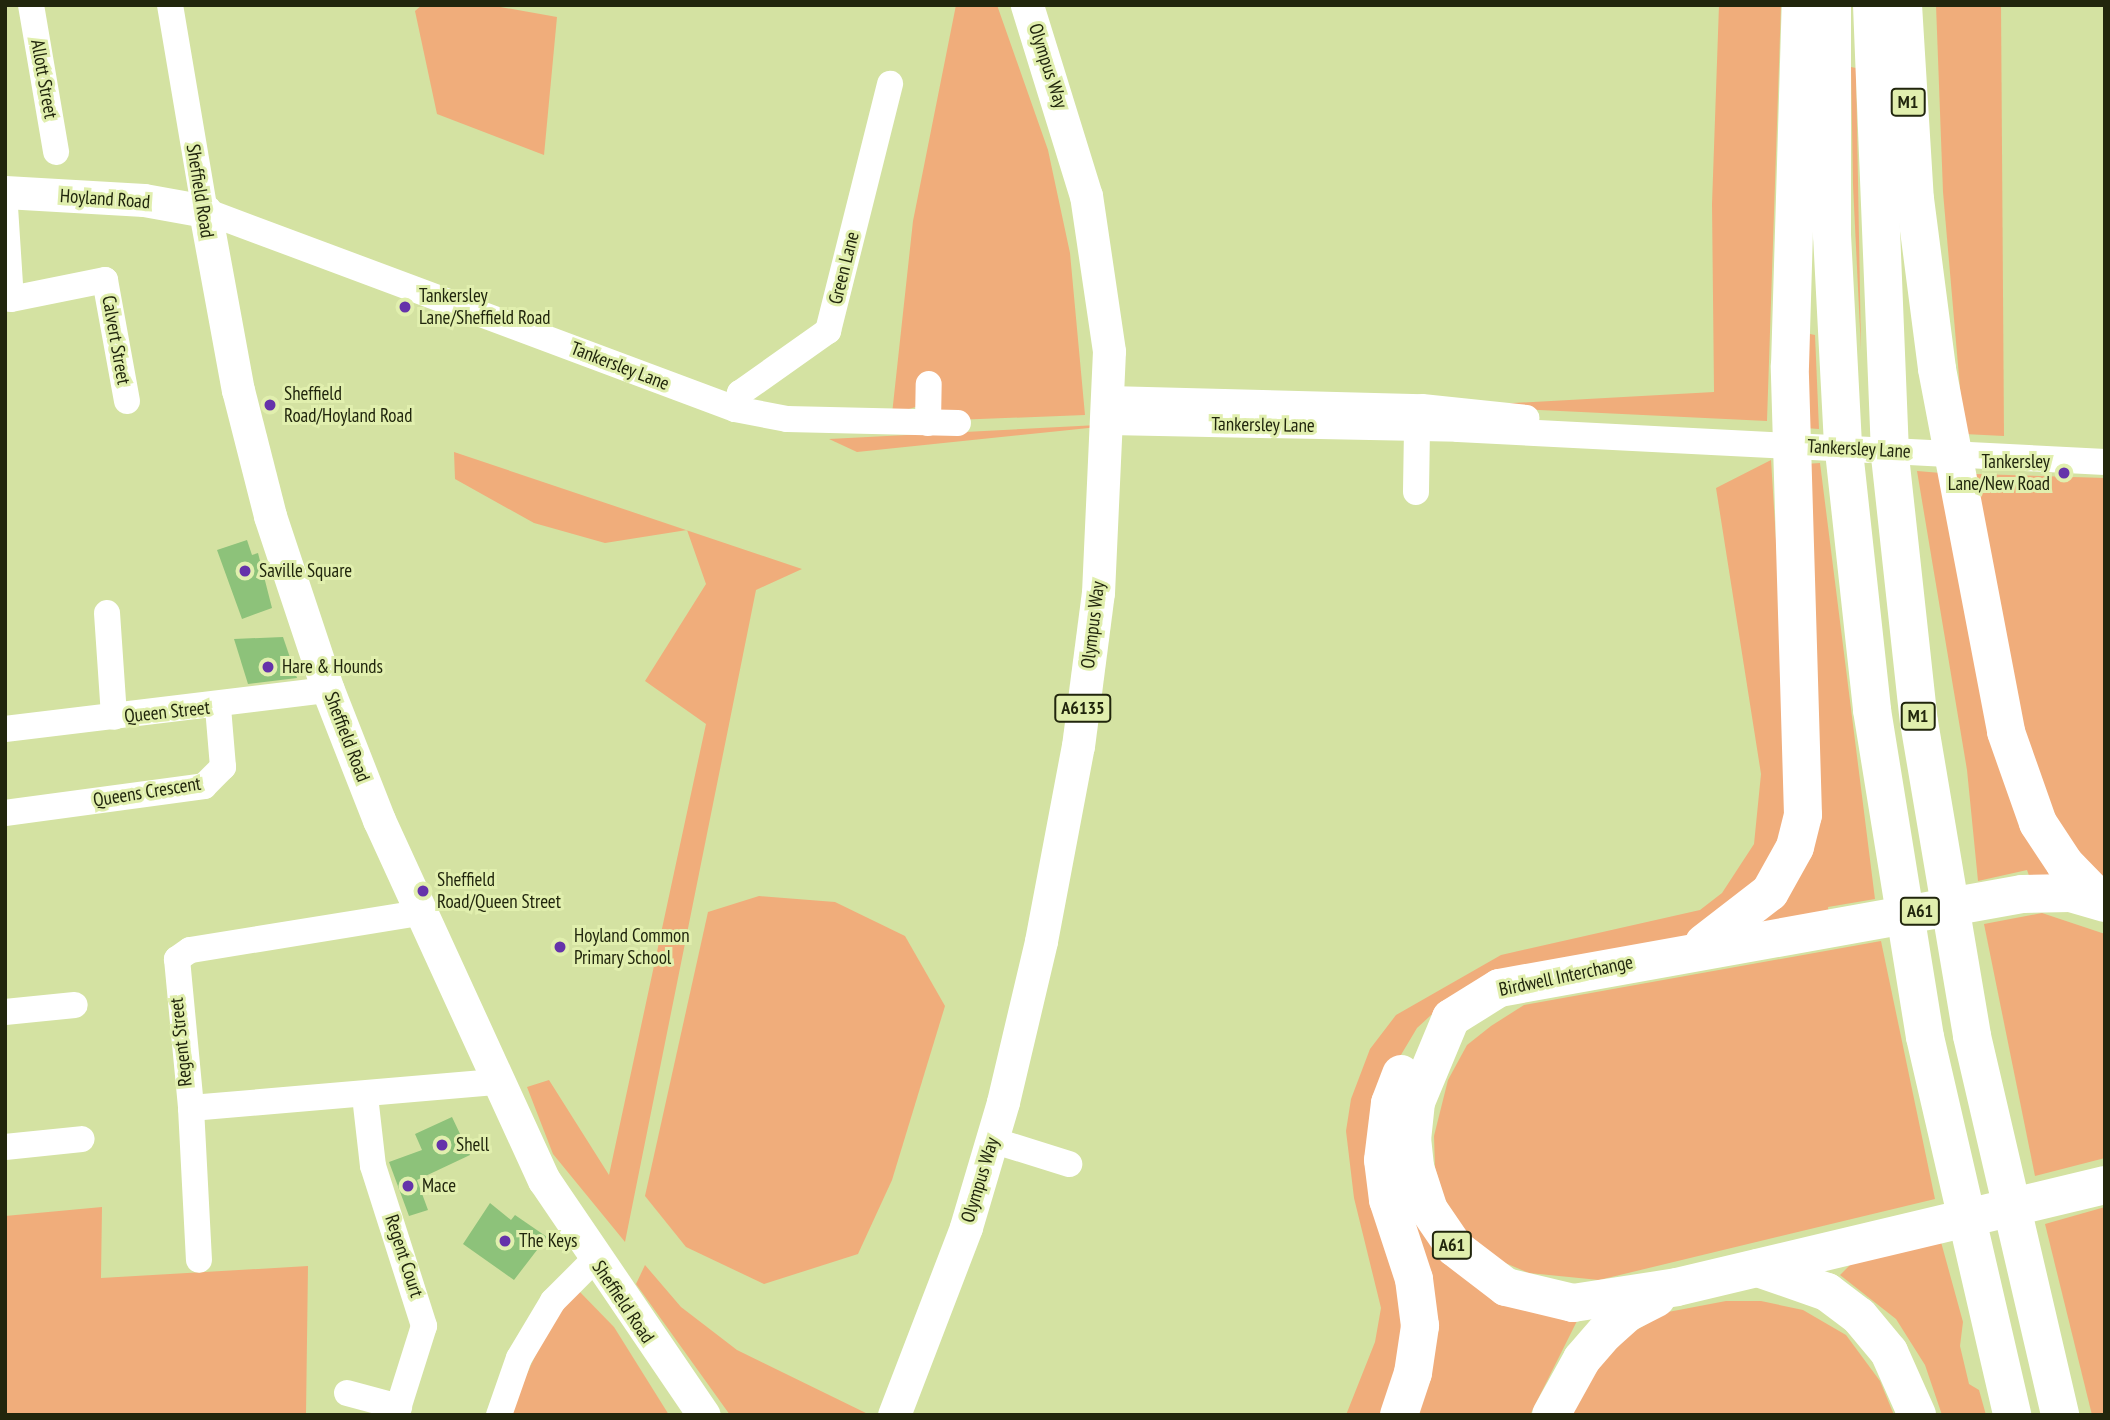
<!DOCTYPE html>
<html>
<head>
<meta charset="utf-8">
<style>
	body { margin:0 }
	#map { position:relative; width:2110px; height:1420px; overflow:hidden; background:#d4e2a2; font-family:"PT Sans Narrow",sans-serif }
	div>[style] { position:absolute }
	.green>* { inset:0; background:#f0ad7b }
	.building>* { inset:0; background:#8dc27a }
	.minor>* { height:26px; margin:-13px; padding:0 13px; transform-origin:13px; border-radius:13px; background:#fff }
	.major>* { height:33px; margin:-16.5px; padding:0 16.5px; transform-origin:16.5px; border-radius:16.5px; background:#fff }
	.highway>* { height:38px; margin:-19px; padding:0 19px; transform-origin:19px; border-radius:19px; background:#fff }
	.dots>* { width:19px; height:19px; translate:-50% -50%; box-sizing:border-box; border:4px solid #e1efae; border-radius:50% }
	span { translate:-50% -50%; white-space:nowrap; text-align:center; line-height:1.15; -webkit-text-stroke:6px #e1efae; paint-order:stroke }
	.shield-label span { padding:2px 5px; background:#e1efae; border:2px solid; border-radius:5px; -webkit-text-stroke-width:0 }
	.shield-label { font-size:18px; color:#21260d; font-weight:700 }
	.street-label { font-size:19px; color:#21260d }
	.poi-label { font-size:19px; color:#21260d }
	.left { translate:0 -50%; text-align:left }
	.right { translate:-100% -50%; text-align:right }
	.frame { position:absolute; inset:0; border:7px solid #21260d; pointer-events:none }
</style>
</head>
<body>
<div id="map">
	<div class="green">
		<i style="clip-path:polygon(422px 5px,489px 5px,557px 17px,544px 155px,437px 114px,415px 11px)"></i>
		<i style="clip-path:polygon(956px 5px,997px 5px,1048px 150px,1070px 253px,1085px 415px,954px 420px,919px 406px,892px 414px,913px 221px)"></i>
		<i style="clip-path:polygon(1719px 5px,1781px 5px,1767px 421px,1460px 406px,1714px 392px,1712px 204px)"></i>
		<i style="clip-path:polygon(1936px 5px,2001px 5px,2004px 436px,1964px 434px,1943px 192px)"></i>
		<i style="clip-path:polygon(1851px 67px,1856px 68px,1861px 350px,1853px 185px)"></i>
		<i style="clip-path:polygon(1805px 333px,1815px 335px,1819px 429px,1805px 428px)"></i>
		<i style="clip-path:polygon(1137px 423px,857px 452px,829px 439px)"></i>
		<i style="clip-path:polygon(454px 452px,802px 569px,756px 590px,625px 1242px,553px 1154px,527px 1087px,549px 1080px,609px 1175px,706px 724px,645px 681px,706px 584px,687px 530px,605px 543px,534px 523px,455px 479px)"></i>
		<i style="clip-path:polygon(1771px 460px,1794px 828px,1750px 902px,1673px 943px,1442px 1005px,1417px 1028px,1386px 1080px,1406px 1333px,1384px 1415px,1346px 1415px,1375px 1342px,1381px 1308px,1354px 1198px,1346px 1131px,1351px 1099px,1370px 1049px,1396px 1015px,1501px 955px,1700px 910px,1722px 893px,1754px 844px,1761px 774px,1716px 488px)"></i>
		<i style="clip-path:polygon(1820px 463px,1875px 899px,1828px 907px,1829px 918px,1751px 932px,1784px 894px,1805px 464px)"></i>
		<i style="clip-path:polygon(1917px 471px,1941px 473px,2070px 881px,2032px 884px,2027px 870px,1978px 881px,1967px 770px)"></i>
		<i style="clip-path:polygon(1975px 474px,2105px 478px,2105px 882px,2074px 857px,2025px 762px)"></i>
		<i style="clip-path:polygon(759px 896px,835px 902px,905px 936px,945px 1006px,892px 1180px,858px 1254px,764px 1284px,686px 1247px,645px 1196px,708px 912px)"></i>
		<i style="clip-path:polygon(2042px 913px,2105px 934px,2105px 1158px,2035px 1176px,1984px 924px)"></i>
		<i style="clip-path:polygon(1881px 941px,1935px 1199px,1599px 1280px,1529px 1273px,1498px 1260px,1468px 1235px,1445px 1200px,1435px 1168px,1434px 1136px,1448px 1080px,1467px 1045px,1491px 1026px,1524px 1005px)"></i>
		<i style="clip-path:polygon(102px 1207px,101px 1278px,308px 1266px,306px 1415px,5px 1415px,5px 1216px)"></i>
		<i style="clip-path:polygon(2105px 1207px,2105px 1415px,2092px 1415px,2045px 1224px)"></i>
		<i style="clip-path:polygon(1418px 1216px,1578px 1319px,1530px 1415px,1413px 1415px,1406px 1221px)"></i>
		<i style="clip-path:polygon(1941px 1242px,1963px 1322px,1960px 1346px,1969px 1384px,1979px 1390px,1986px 1415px,1942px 1415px,1925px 1365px,1896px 1319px,1840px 1275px,1854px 1261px)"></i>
		<i style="clip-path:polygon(645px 1265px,681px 1307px,737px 1350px,870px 1415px,730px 1415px,636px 1284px)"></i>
		<i style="clip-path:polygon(577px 1289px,614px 1327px,669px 1415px,508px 1415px,548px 1328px)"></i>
		<i style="clip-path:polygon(1726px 1301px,1761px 1301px,1803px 1310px,1846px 1335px,1880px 1381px,1894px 1415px,1570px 1415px,1595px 1370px,1631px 1333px,1668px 1312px)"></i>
	</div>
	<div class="building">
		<i style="clip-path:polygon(247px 540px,252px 555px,258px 553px,272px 608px,242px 619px,217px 550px)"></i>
		<i style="clip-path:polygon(283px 637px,297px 678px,248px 684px,234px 639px)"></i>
		<i style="clip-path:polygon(452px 1117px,470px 1155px,417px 1180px,428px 1210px,409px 1216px,389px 1162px,422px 1150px,415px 1134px)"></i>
		<i style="clip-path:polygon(490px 1203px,511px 1220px,515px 1215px,547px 1237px,514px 1280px,463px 1244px)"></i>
	</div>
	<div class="minor">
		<i style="left:31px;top:5px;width:149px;rotate:80.3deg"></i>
		<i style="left:170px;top:5px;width:209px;rotate:80.4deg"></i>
		<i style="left:205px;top:211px;width:566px;rotate:20.48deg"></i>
		<i style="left:735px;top:409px;width:53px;rotate:10.9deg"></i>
		<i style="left:787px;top:419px;width:171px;rotate:1.3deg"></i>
		<i style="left:5px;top:207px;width:92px;rotate:86.3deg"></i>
		<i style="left:11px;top:299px;width:96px;rotate:-11.4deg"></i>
		<i style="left:105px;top:280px;width:123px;rotate:79.7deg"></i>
		<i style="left:1109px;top:399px;width:313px;rotate:1.5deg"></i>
		<i style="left:1422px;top:407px;width:105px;rotate:6deg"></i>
		<i style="left:735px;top:409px;width:17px;rotate:-73deg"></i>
		<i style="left:740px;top:393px;width:108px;rotate:-35.2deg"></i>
		<i style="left:828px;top:331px;width:255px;rotate:-75.9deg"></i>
		<i style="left:1406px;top:418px;width:15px;rotate:42deg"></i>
		<i style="left:1417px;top:428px;width:64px;rotate:90.9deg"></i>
		<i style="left:1109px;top:422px;width:349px;rotate:1.1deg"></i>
		<i style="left:1458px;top:429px;width:648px;rotate:2.92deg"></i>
		<i style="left:928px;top:423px;width:39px;rotate:-89deg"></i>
		<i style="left:107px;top:613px;width:104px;rotate:86.1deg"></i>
		<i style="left:5px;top:729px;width:325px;rotate:-6.9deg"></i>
		<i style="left:5px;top:813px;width:201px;rotate:-7.7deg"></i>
		<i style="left:204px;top:786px;width:27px;rotate:-45deg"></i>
		<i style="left:223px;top:767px;width:60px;rotate:-94.8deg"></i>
		<i style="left:419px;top:913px;width:232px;rotate:170.8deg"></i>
		<i style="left:190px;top:950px;width:16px;rotate:145deg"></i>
		<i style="left:177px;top:959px;width:150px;rotate:84.6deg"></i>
		<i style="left:191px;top:1108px;width:305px;rotate:-4.9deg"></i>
		<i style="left:5px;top:1012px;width:70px;rotate:-5.7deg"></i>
		<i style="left:365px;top:1096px;width:70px;rotate:83.5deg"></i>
		<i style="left:373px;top:1166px;width:168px;rotate:72.3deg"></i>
		<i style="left:424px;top:1326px;width:93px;rotate:107.5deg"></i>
		<i style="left:191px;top:1108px;width:152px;rotate:87deg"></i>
		<i style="left:992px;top:1140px;width:81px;rotate:17.3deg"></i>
		<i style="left:5px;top:1147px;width:77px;rotate:-5.9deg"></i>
		<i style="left:347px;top:1393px;width:54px;rotate:15.1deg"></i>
		<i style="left:499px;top:1415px;width:60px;rotate:-70.7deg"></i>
		<i style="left:519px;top:1358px;width:66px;rotate:-59.2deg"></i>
		<i style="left:553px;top:1301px;width:58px;rotate:-45deg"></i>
	</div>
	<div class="major">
		<i style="left:5px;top:192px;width:139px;rotate:3.3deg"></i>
		<i style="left:144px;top:200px;width:62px;rotate:10.2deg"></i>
		<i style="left:205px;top:211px;width:182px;rotate:79.6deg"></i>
		<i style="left:238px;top:390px;width:130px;rotate:75.7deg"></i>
		<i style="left:270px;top:516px;width:183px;rotate:71.6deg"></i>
		<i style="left:328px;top:690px;width:140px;rotate:68.6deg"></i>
		<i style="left:379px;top:820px;width:396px;rotate:65.4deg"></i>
		<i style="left:544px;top:1180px;width:284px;rotate:55.8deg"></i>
		<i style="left:894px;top:1415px;width:201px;rotate:-69deg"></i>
		<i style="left:966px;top:1227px;width:130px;rotate:-73.5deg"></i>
		<i style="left:1003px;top:1102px;width:165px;rotate:-76.7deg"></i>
		<i style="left:1041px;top:941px;width:198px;rotate:-79.3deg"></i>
		<i style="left:1078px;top:746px;width:154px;rotate:-82.6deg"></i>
		<i style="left:1098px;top:593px;width:242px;rotate:-87.4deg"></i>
		<i style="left:1109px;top:351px;width:157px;rotate:-98.4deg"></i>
		<i style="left:1086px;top:196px;width:200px;rotate:-107.2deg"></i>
	</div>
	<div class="highway">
		<i style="left:1832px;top:5px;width:230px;rotate:90deg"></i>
		<i style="left:1832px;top:235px;width:207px;rotate:87deg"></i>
		<i style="left:1843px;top:442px;width:270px;rotate:83.8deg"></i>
		<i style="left:1872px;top:710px;width:331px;rotate:80.8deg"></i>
		<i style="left:1925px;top:1037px;width:388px;rotate:77deg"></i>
		<i style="left:1872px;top:5px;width:451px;rotate:87.7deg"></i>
		<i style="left:1890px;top:456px;width:268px;rotate:83.8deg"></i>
		<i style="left:1919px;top:722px;width:318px;rotate:80.4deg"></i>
		<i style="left:1972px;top:1036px;width:389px;rotate:76.9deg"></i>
		<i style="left:1903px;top:5px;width:194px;rotate:86.5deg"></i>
		<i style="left:1915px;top:199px;width:171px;rotate:82.6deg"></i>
		<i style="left:1937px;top:369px;width:369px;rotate:79.2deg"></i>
		<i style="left:2006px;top:732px;width:96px;rotate:70.6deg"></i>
		<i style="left:2038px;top:823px;width:49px;rotate:56.6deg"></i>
		<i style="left:2065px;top:864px;width:52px;rotate:45.8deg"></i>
		<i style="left:2105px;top:903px;width:36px;rotate:-164deg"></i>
		<i style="left:2070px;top:893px;width:48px;rotate:178.8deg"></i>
		<i style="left:2022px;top:894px;width:531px;rotate:169.81deg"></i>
		<i style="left:1499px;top:988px;width:57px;rotate:148deg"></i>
		<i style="left:1451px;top:1018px;width:91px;rotate:112.6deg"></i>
		<i style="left:1416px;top:1102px;width:36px;rotate:96deg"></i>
		<i style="left:1412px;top:1138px;width:29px;rotate:84deg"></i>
		<i style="left:1415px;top:1167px;width:45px;rotate:72deg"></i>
		<i style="left:1429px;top:1210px;width:46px;rotate:55.6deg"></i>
		<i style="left:1455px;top:1248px;width:64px;rotate:37.4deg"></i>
		<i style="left:1506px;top:1287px;width:69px;rotate:13.4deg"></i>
		<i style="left:1573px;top:1303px;width:105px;rotate:-8.7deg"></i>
		<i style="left:1677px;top:1287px;width:440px;rotate:-13.4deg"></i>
		<i style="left:1704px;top:943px;width:83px;rotate:-37.7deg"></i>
		<i style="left:1770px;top:892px;width:51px;rotate:-60.9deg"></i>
		<i style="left:1795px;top:847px;width:33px;rotate:-76deg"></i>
		<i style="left:1803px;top:815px;width:449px;rotate:-91.7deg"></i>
		<i style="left:1790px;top:366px;width:361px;rotate:-88.3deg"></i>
		<i style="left:1758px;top:1268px;width:73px;rotate:19.2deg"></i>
		<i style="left:1827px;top:1292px;width:40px;rotate:37deg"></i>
		<i style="left:1859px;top:1316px;width:47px;rotate:50.2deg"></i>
		<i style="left:1889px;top:1352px;width:69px;rotate:66deg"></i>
		<i style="left:1399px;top:1415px;width:44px;rotate:-71.6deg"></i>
		<i style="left:1413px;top:1373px;width:48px;rotate:-81.5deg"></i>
		<i style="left:1420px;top:1326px;width:47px;rotate:-97.3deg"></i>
		<i style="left:1414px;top:1279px;width:83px;rotate:-108.2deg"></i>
		<i style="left:1388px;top:1200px;width:40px;rotate:-97.1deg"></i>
		<i style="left:1383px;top:1160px;width:57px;rotate:-83deg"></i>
		<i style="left:1390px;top:1103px;width:31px;rotate:-69deg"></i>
		<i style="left:1551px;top:1415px;width:64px;rotate:-61deg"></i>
		<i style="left:1582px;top:1359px;width:35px;rotate:-49deg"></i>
		<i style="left:1605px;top:1333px;width:30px;rotate:-42deg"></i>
		<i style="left:1627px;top:1313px;width:33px;rotate:-27deg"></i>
	</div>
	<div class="dots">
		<i style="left:405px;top:307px;background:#6533aa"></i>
		<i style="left:270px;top:405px;background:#6533aa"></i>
		<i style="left:2064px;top:473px;background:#6533aa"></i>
		<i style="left:245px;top:571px;background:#6533aa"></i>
		<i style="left:268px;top:667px;background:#6533aa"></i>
		<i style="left:423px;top:891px;background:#6533aa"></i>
		<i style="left:560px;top:947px;background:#6533aa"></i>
		<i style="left:442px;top:1145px;background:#6533aa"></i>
		<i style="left:408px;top:1186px;background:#6533aa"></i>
		<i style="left:505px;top:1241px;background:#6533aa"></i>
	</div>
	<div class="shield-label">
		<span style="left:1908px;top:102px">M1</span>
		<span style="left:1083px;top:708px">A6135</span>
		<span style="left:1918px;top:716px">M1</span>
		<span style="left:1920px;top:911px">A61</span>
		<span style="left:1452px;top:1245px">A61</span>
	</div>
	<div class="street-label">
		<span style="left:1048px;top:66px;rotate:72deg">Olympus Way</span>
		<span style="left:44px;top:79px;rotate:80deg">Allott Street</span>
		<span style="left:200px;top:191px;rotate:81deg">Sheffield Road</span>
		<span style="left:105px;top:199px;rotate:4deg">Hoyland Road</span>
		<span style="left:844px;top:268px;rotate:-76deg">Green Lane</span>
		<span style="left:116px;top:340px;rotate:80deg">Calvert Street</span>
		<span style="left:620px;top:366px;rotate:21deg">Tankersley Lane</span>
		<span style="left:1263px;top:425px;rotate:1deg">Tankersley Lane</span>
		<span style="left:1859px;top:449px;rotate:3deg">Tankersley Lane</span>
		<span style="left:1093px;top:625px;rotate:-83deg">Olympus Way</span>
		<span style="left:167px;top:712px;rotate:-6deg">Queen Street</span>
		<span style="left:347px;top:737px;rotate:69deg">Sheffield Road</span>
		<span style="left:147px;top:792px;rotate:-9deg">Queens Crescent</span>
		<span style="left:1566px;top:976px;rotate:-12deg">Birdwell Interchange</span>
		<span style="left:181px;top:1042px;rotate:-96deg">Regent Street</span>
		<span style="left:980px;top:1180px;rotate:-73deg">Olympus Way</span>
		<span style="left:404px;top:1256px;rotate:72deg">Regent Court</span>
		<span style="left:623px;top:1302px;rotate:56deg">Sheffield Road</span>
	</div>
	<div class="poi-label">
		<span class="left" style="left:419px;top:307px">Tankersley<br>Lane/Sheffield Road</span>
		<span class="left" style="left:284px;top:405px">Sheffield<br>Road/Hoyland Road</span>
		<span class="right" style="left:2050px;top:473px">Tankersley<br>Lane/New Road</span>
		<span class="left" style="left:259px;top:571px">Saville Square</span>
		<span class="left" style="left:282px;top:667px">Hare &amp; Hounds</span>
		<span class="left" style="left:437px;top:891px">Sheffield<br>Road/Queen Street</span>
		<span class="left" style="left:574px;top:947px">Hoyland Common<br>Primary School</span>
		<span class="left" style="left:456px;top:1145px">Shell</span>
		<span class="left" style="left:422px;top:1186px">Mace</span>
		<span class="left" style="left:519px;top:1241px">The Keys</span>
	</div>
	<div class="frame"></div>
</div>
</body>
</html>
